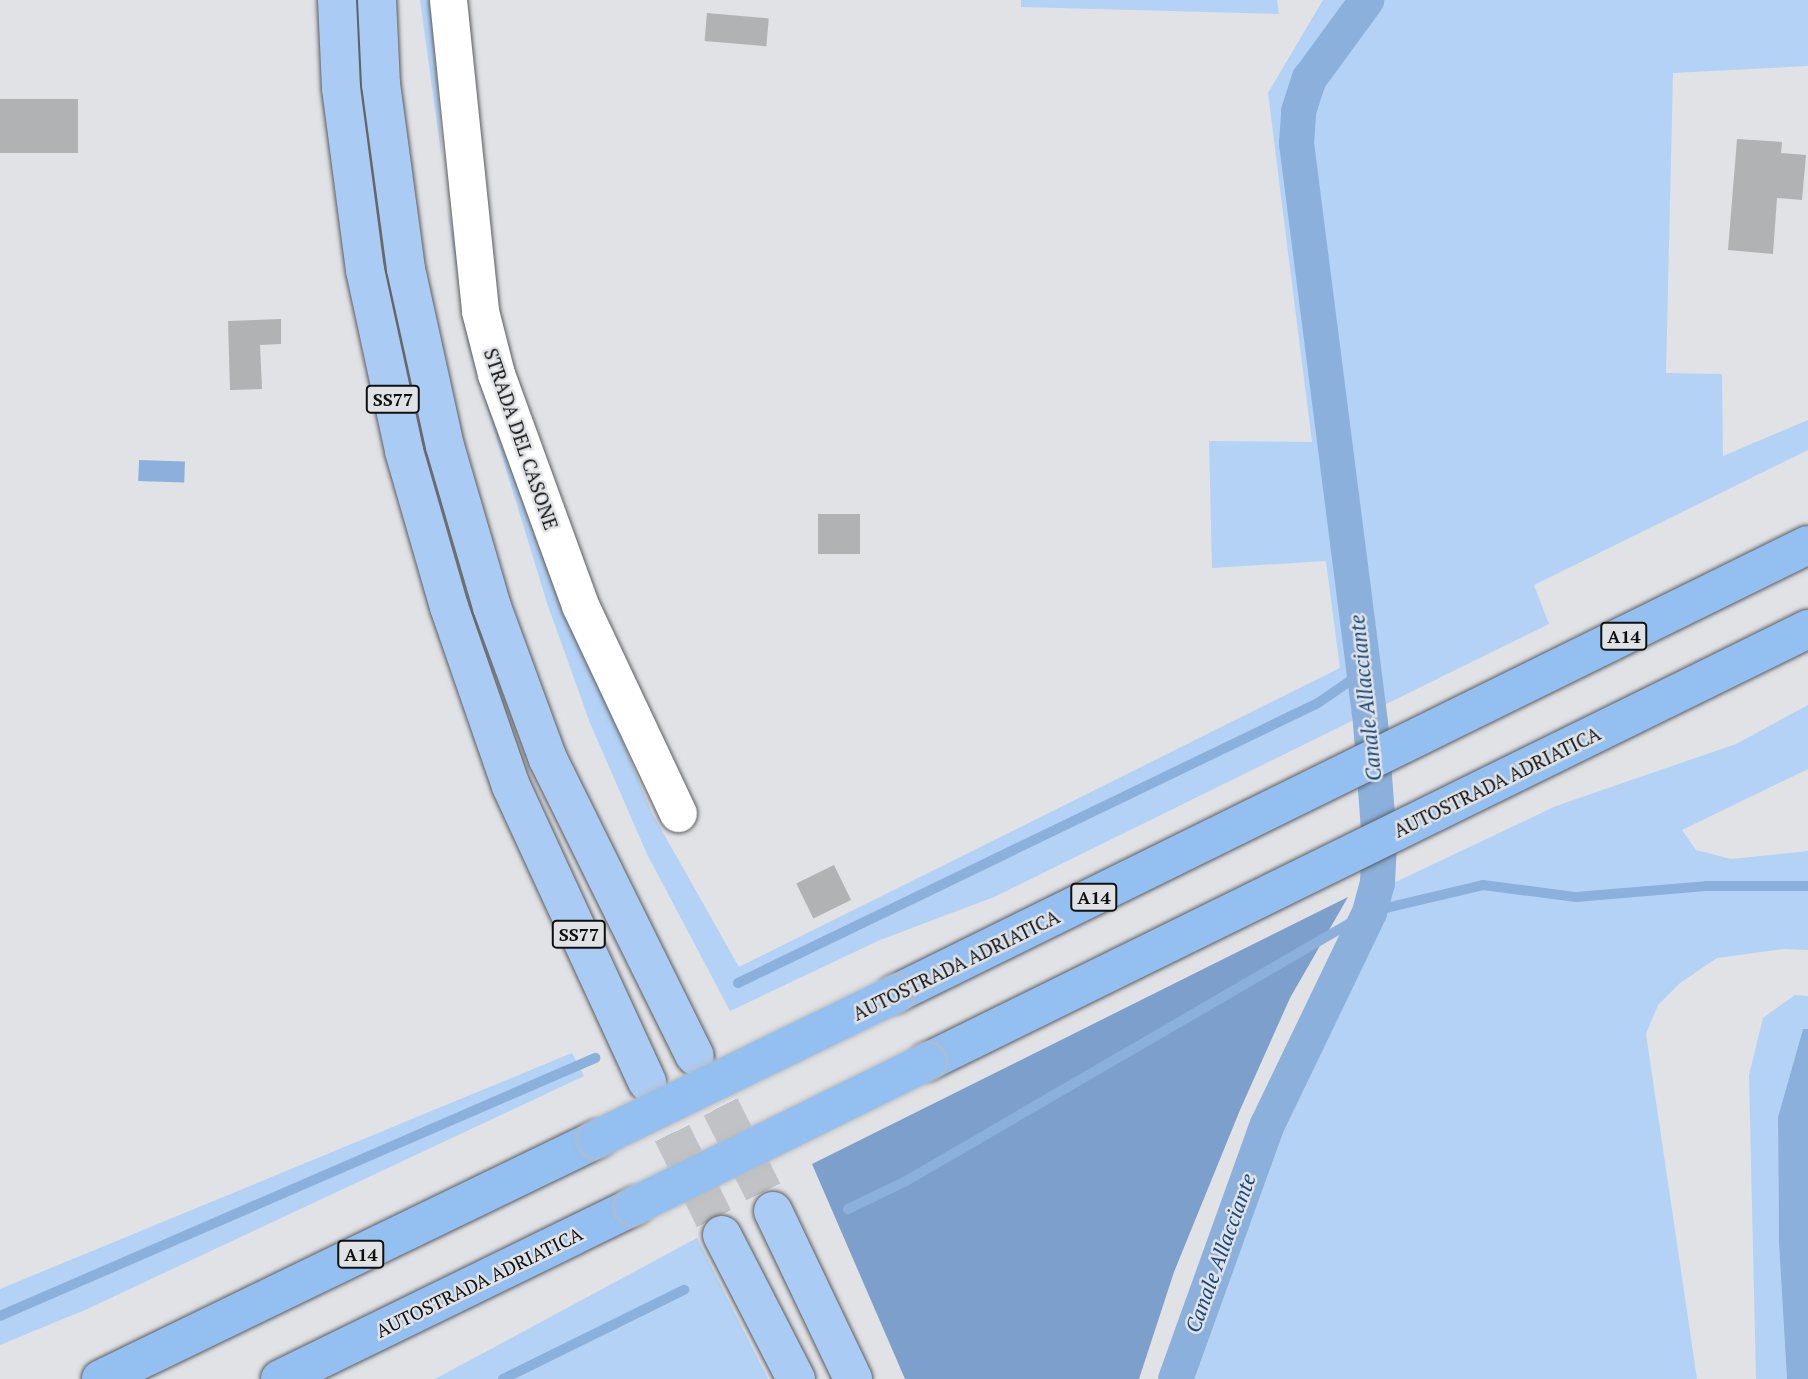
<!DOCTYPE html>
<html>
<head>
<meta charset="utf-8">
<style>
	body { margin:0 }
	#map { position:relative; width:1808px; height:1379px; overflow:hidden; background:#e0e2e5; font-family:"PT Serif",serif }
	div>[style] { position:absolute }
	.green>* { inset:0; background:#b3d2f6 }
	.forest>* { inset:0; background:#7ca0cb }
	.water>* { inset:0; background:#8bb0db; transform-origin:0 0 }
	.stream>* { height:10px; margin:-5px; padding:0 5px; transform-origin:5px; border-radius:5px; background:#8bb0db }
	.canal>* { height:35px; margin:-17.5px; padding:0 17.5px; transform-origin:17.5px; border-radius:17.5px; background:#8bb0db }
	.building>* { inset:0; background:#b0b2b4; transform-origin:0 0 }
	.trunk-tunnel>* { height:38px; margin-top:-19px; transform-origin:0; background:repeating-linear-gradient(90deg,#c1c2c5 0 38px,transparent 0 57px) }
	.roads { filter:drop-shadow(0 0 2px #5c5d60) drop-shadow(0 0 2px #5c5d60) }
	.minor>* { height:37px; margin:-18.5px; padding:0 18.5px; transform-origin:18.5px; border-radius:18.5px; background:#fff }
	.trunk>* { height:38px; margin:-19px; padding:0 19px; transform-origin:19px; border-radius:19px; background:#aaccf4 }
	.motorway>* { height:38px; margin:-19px; padding:0 19px; transform-origin:19px; border-radius:19px; background:#94bff1 }
	.bridges { filter:drop-shadow(0 0 2px #bcbcbc) drop-shadow(0 0 2px #bcbcbc) }
	.motorway-bridge>* { height:38px; margin:-19px; padding:0 19px; transform-origin:19px; border-radius:19px; background:#94bff1 }
	span { translate:-50% -50%; white-space:nowrap; text-align:center; line-height:1.15; -webkit-text-stroke:5px #e0e2e5; paint-order:stroke }
	.shield-label span { padding:2px 5px; background:#e0e2e5; border:2px solid; border-radius:5px; -webkit-text-stroke-width:0 }
	.shield-label { font-size:18px; color:#0f1010; font-weight:700 }
	.street-label { font-size:19px; color:#0f1010 }
	.water-label { font-size:21px; color:#14487e; font-style:italic }
</style>
</head>
<body>
<div id="map">
	<div class="green">
		<i style="clip-path:polygon(420px 0,429px 0,434px 20px,442px 160px)"></i>
		<i style="clip-path:polygon(1021px 0,1277px 0,1279px 14px,1021px 7px)"></i>
		<i style="clip-path:polygon(1323px 0,1808px 0,1808px 66px,1673px 73px,1666px 373px,1722px 374px,1723px 456px,1808px 420px,1808px 450px,1534px 585px,1549px 624px,994px 897px,880px 940px,730px 1011px,647px 854px,590px 723px,547px 603px,468px 345px,447px 207px,477px 346px,608px 707px,652px 813px,739px 967px,1340px 668px,1326px 561px,1212px 568px,1209px 441px,1312px 442px,1268px 93px)"></i>
		<i style="clip-path:polygon(1808px 705px,1808px 769px,1682px 830px,1696px 850px,1731px 859px,1808px 851px,1808px 950px,1783px 949px,1717px 958px,1680px 983px,1658px 1005px,1646px 1034px,1697px 1379px,1187px 1379px,1280px 1127px,1384px 917px,1385px 887px,1556px 806px,1736px 744px)"></i>
		<i style="clip-path:polygon(1795px 995px,1808px 996px,1808px 1029px,1803px 1029px,1778px 1117px,1779px 1244px,1787px 1379px,1756px 1379px,1749px 1075px,1763px 1018px)"></i>
		<i style="clip-path:polygon(572px 1053px,584px 1076px,85px 1310px,0 1345px,0 1289px)"></i>
		<i style="clip-path:polygon(697px 1238px,768px 1379px,435px 1379px)"></i>
	</div>
	<div class="forest">
		<i style="clip-path:polygon(1348px 897px,1290px 998px,1240px 1110px,1174px 1272px,1139px 1379px,905px 1379px,812px 1164px)"></i>
	</div>
	<div class="water">
		<i style="left:139px;top:460px;width:46px;height:21px;rotate:2deg"></i>
		<i style="clip-path:polygon(1803px 1029px,1808px 1029px,1808px 1379px,1787px 1379px,1779px 1244px,1778px 1117px)"></i>
	</div>
	<div class="stream">
		<i style="left:738px;top:983px;width:644px;rotate:-25.77deg"></i>
		<i style="left:1318px;top:703px;width:55px;rotate:-34.6deg"></i>
		<i style="left:848px;top:1209px;width:64px;rotate:-25.8deg"></i>
		<i style="left:906px;top:1181px;width:535px;rotate:-30.16deg"></i>
		<i style="left:1369px;top:912px;width:117px;rotate:-13.3deg"></i>
		<i style="left:1483px;top:885px;width:94px;rotate:7.4deg"></i>
		<i style="left:1576px;top:897px;width:130px;rotate:-4.8deg"></i>
		<i style="left:1706px;top:886px;width:102px"></i>
		<i style="left:0;top:1316px;width:649px;rotate:-23.44deg"></i>
		<i style="left:503px;top:1379px;width:202px;rotate:-26.2deg"></i>
	</div>
	<div class="canal">
		<i style="left:1175px;top:1379px;width:271px;rotate:-70.2deg"></i>
		<i style="left:1267px;top:1124px;width:235px;rotate:-64.3deg"></i>
		<i style="left:1369px;top:912px;width:31px;rotate:-75deg"></i>
		<i style="left:1377px;top:882px;width:40px;rotate:-87.1deg"></i>
		<i style="left:1379px;top:842px;width:120px;rotate:-94.3deg"></i>
		<i style="left:1370px;top:722px;width:584px;rotate:-97.28deg"></i>
		<i style="left:1296px;top:143px;width:32px;rotate:-86deg"></i>
		<i style="left:1298px;top:111px;width:35px;rotate:-72deg"></i>
		<i style="left:1309px;top:78px;width:97px;rotate:-53.8deg"></i>
	</div>
	<div class="building">
		<i style="left:707px;top:13px;width:62px;height:28px;rotate:5deg"></i>
		<i style="left:0;top:99px;width:78px;height:54px"></i>
		<i style="clip-path:polygon(1737px 139px,1782px 142px,1781px 153px,1806px 155px,1802px 200px,1777px 198px,1773px 254px,1728px 250px)"></i>
		<i style="clip-path:polygon(281px 319px,281px 344px,260px 345px,262px 389px,230px 390px,228px 321px)"></i>
		<i style="left:818px;top:514px;width:42px;height:40px"></i>
		<i style="left:834px;top:865px;width:39px;height:42px;rotate:64deg"></i>
	</div>
	<div class="trunk-tunnel">
		<i style="left:695px;top:1056px;width:174px;rotate:63.3deg"></i>
		<i style="left:647px;top:1082px;width:170px;rotate:63.9deg"></i>
	</div>
	<div class="roads">
		<div class="minor">
			<i style="left:448px;top:0;width:313px;rotate:84.1deg"></i>
			<i style="left:480px;top:311px;width:65px;rotate:75.7deg"></i>
			<i style="left:496px;top:374px;width:246px;rotate:70deg"></i>
			<i style="left:580px;top:605px;width:230px;rotate:64.8deg"></i>
		</div>
		<div class="trunk">
			<i style="left:337px;top:0;width:88px;rotate:87.4deg"></i>
			<i style="left:341px;top:88px;width:184px;rotate:82.5deg"></i>
			<i style="left:365px;top:270px;width:185px;rotate:77.8deg"></i>
			<i style="left:404px;top:451px;width:162px;rotate:73.9deg"></i>
			<i style="left:449px;top:607px;width:189px;rotate:70.9deg"></i>
			<i style="left:511px;top:786px;width:326px;rotate:65.3deg"></i>
			<i style="left:377px;top:0;width:84px;rotate:87.3deg"></i>
			<i style="left:381px;top:84px;width:187px;rotate:82.3deg"></i>
			<i style="left:406px;top:269px;width:181px;rotate:77.6deg"></i>
			<i style="left:445px;top:446px;width:168px;rotate:73.7deg"></i>
			<i style="left:492px;top:607px;width:162px;rotate:69.8deg"></i>
			<i style="left:548px;top:759px;width:331px;rotate:63.7deg"></i>
			<i style="left:773px;top:1211px;width:186px;rotate:64.5deg"></i>
			<i style="left:722px;top:1235px;width:162px;rotate:62.8deg"></i>
		</div>
		<div class="motorway">
			<i style="left:895px;top:994px;width:1017px;rotate:-26.19deg"></i>
			<i style="left:927px;top:1062px;width:982px;rotate:-26.17deg"></i>
			<i style="left:101px;top:1379px;width:551px;rotate:-25.82deg"></i>
			<i style="left:280px;top:1379px;width:394px;rotate:-26deg"></i>
		</div>
	</div>
	<div class="bridges">
		<div class="motorway-bridge">
			<i style="left:597px;top:1139px;width:331px;rotate:-25.9deg"></i>
			<i style="left:634px;top:1206px;width:326px;rotate:-26.2deg"></i>
		</div>
	</div>
	<div class="shield-label">
		<span style="left:393px;top:399px">SS77</span>
		<span style="left:1624px;top:636px">A14</span>
		<span style="left:1094px;top:897px">A14</span>
		<span style="left:579px;top:934px">SS77</span>
		<span style="left:361px;top:1254px">A14</span>
	</div>
	<div class="street-label">
		<span style="left:521px;top:439px;rotate:71deg">STRADA DEL CASONE</span>
		<span style="left:1497px;top:782px;rotate:-26deg">AUTOSTRADA ADRIATICA</span>
		<span style="left:956px;top:965px;rotate:-26deg">AUTOSTRADA ADRIATICA</span>
		<span style="left:479px;top:1282px;rotate:-26deg">AUTOSTRADA ADRIATICA</span>
	</div>
	<div class="water-label">
		<span style="left:1365px;top:698px;rotate:-96deg">Canale Allacciante</span>
		<span style="left:1220px;top:1253px;rotate:-70deg">Canale Allacciante</span>
	</div>
</div>
</body>
</html>
